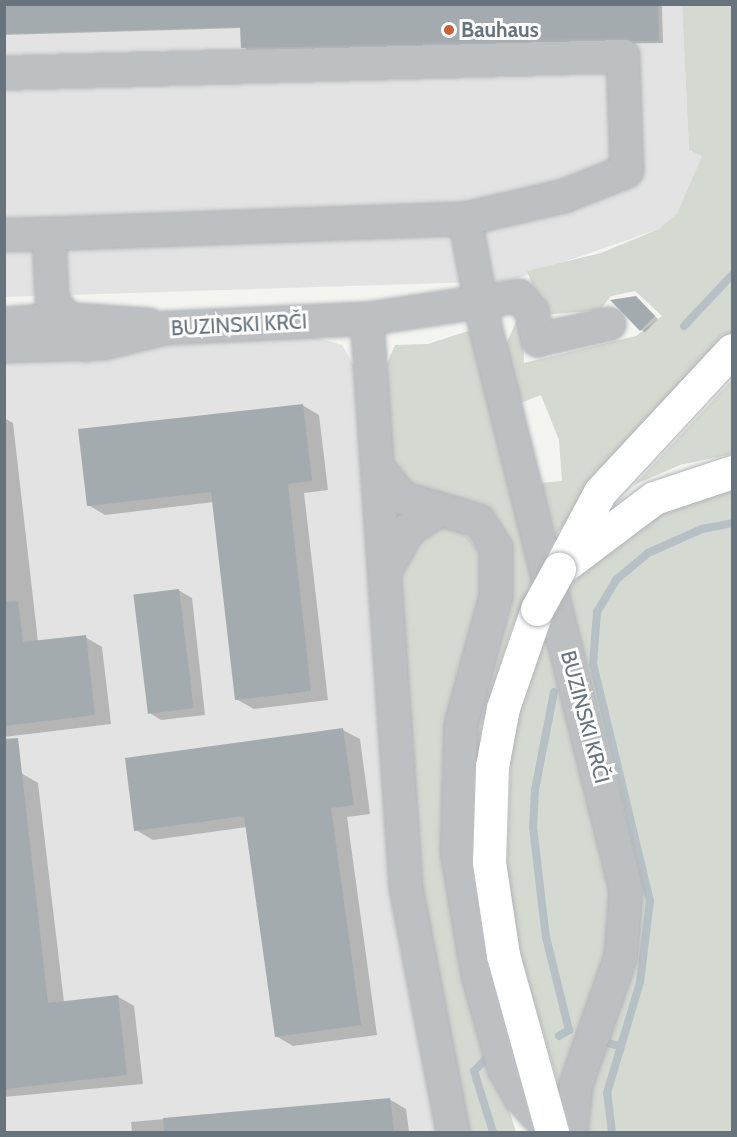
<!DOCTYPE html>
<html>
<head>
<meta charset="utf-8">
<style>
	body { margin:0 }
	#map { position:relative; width:737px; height:1137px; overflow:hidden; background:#f4f4f1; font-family:Cabin,sans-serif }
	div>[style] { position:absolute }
	.built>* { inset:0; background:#e2e3e2 }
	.green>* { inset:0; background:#d4d9d1 }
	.shadow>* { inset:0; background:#0003 }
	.stream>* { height:8px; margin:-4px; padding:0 4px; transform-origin:4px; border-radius:4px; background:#b7c0c4 }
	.building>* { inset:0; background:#a4abaf; transform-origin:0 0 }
	.roads { filter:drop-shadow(0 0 2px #b0b3b6) drop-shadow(0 0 2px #b0b3b6) }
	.minor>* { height:32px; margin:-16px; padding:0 16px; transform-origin:16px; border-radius:16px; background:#bcc0c2 }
	.highway>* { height:33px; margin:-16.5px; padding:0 16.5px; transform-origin:16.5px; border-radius:16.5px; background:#fff }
	.bridges { filter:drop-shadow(0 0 2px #b0b3b6) drop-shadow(0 0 2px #b0b3b6) }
	.highway-bridge>* { height:33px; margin:-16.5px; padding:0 16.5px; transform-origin:16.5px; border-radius:16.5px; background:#fff }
	.dots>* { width:16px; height:16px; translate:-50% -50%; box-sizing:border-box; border:3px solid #fff; border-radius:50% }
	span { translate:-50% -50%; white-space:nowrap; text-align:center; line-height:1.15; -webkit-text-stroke:6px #fff; paint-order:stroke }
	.poi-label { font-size:21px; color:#67747e; font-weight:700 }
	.left { translate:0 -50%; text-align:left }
	.street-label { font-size:21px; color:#67747e }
	.frame { position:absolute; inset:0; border:6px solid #67747e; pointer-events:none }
</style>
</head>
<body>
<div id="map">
	<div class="built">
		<i style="clip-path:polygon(4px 5px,682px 5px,689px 150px,702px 156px,677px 213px,659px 229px,509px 281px,5px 297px)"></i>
		<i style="clip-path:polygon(308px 335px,342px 345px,357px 371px,392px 888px,438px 1132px,5px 1132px,4px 354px)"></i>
	</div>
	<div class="green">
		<i style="clip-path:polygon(682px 5px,732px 5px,732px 335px,593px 485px,555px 537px,539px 483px,562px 481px,559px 440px,541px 395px,520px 403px,504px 349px,522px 308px,524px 363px,636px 336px,662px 316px,635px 291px,611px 296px,600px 310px,544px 315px,527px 271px,601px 253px,659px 229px,677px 213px,702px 156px,689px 150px)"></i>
		<i style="clip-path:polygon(468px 331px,476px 341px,533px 581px,511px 630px,483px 722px,472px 809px,474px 859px,468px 842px,473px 721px,509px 578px,438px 496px,406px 482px,393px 465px,386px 366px,395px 345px,428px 344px)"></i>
		<i style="clip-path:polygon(732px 380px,732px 454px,680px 465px,634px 485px)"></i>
		<i style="clip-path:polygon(732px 482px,732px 1132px,585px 1132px,588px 1080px,627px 980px,565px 593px,620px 529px)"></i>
		<i style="clip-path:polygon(448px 526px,464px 532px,482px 556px,484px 589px,455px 700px,494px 1061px,516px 1132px,467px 1132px,424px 918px,400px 570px,405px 556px,430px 529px)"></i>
		<i style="clip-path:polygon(547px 628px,614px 881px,616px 928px,560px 1090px,522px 961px,507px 878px,511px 753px,526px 680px)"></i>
	</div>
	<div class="shadow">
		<i style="clip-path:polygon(4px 4px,662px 4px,663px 43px,246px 50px,242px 28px,4px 35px)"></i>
		<i style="clip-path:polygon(640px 301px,658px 319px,645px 332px,641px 330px)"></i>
		<i style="clip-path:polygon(302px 405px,319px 415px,328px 490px,304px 493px,328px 700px,254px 709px,236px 699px,214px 502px,105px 515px,88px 505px)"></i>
		<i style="clip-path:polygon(4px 418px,13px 423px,38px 642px,85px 637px,102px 647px,111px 724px,4px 737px)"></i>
		<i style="clip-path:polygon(178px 590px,192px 598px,205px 715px,161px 720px,148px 712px)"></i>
		<i style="clip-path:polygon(343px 730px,360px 739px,370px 814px,347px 817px,377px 1035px,293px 1046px,276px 1036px,247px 827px,153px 840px,136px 830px)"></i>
		<i style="clip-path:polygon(21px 773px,38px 783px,64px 1002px,117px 996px,134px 1006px,143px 1084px,4px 1097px,4px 775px)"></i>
		<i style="clip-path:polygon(389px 1099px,406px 1109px,409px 1132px,132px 1132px,131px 1122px)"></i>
	</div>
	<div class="stream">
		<i style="left:684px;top:326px;width:70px;rotate:-46.7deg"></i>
		<i style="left:554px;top:692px;width:100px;rotate:101deg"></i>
		<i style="left:535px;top:790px;width:37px;rotate:93deg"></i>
		<i style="left:533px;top:827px;width:111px;rotate:83.3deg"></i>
		<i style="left:546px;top:937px;width:96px;rotate:76.1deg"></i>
		<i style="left:559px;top:1036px;width:12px;rotate:-31deg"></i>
		<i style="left:608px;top:1043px;width:11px;rotate:15deg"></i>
		<i style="left:487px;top:1058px;width:18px;rotate:135deg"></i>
		<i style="left:474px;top:1071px;width:64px;rotate:72.7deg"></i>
		<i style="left:612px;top:1132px;width:39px;rotate:-97deg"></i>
		<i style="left:607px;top:1093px;width:116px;rotate:-73.4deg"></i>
		<i style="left:640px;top:982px;width:82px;rotate:-83deg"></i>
		<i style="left:650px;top:901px;width:244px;rotate:-103.5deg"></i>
		<i style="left:593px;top:664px;width:52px;rotate:-85.6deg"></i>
		<i style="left:597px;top:612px;width:37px;rotate:-59deg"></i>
		<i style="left:616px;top:580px;width:42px;rotate:-40.2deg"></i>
		<i style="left:648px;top:553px;width:59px;rotate:-24deg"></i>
		<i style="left:702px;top:529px;width:31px;rotate:-11deg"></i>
	</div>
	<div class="building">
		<i style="clip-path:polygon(4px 4px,658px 4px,659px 41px,241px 48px,240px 27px,4px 34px)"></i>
		<i style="clip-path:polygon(636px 296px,655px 316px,640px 331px,610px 300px)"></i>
		<i style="clip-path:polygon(303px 404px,312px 481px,288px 484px,311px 691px,235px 700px,211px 492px,87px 506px,78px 429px)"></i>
		<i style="left:179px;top:589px;width:120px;height:46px;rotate:83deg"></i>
		<i style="clip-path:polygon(18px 601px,23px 642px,86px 635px,95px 715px,4px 726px,4px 602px)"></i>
		<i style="clip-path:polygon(343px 728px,354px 805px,331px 808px,361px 1025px,275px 1037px,244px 816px,134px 831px,125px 758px)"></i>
		<i style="clip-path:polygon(18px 738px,48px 1003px,118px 995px,127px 1075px,4px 1089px,4px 739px)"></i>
		<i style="clip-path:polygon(390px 1098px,394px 1132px,164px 1132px,163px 1118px)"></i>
	</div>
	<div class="roads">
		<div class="minor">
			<i style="left:4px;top:73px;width:619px;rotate:-1.57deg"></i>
			<i style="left:623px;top:56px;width:115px;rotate:88deg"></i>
			<i style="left:627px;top:171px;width:68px;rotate:158.4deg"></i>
			<i style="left:564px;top:196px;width:102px;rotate:166.9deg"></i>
			<i style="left:4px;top:235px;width:45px;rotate:-1.3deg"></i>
			<i style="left:367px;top:319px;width:570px;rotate:86.08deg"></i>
			<i style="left:406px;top:888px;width:248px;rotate:79.1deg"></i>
			<i style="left:4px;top:324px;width:60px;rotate:-4.8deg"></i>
			<i style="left:64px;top:319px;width:85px;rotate:4deg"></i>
			<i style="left:86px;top:345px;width:57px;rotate:-126.5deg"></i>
			<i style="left:52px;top:299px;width:65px;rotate:-92.6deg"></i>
			<i style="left:49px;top:234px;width:416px;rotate:-2.1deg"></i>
			<i style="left:465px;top:219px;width:108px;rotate:79.3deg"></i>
			<i style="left:485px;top:325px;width:582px;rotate:75.99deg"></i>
			<i style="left:626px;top:890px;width:66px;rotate:94.3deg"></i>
			<i style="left:621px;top:956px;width:137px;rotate:109.2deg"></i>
			<i style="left:576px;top:1085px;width:47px;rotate:96.1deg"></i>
			<i style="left:4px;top:346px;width:100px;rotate:-1.7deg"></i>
			<i style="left:104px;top:343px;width:63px;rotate:-13.8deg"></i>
			<i style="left:165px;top:328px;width:202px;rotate:-2.6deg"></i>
			<i style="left:367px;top:319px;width:154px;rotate:-8.6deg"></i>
			<i style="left:519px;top:296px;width:21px;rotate:51deg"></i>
			<i style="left:532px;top:312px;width:29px;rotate:78deg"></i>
			<i style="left:538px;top:340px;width:73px;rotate:-12.7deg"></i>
			<i style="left:378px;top:468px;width:38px;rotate:51deg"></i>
			<i style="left:402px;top:498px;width:80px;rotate:16.6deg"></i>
			<i style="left:479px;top:521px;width:32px;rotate:58deg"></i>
			<i style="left:496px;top:548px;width:48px;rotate:90deg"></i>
			<i style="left:496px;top:596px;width:134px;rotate:105.2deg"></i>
			<i style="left:461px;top:725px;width:125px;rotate:91.8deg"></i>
			<i style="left:457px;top:850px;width:127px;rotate:80.5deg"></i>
			<i style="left:478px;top:975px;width:97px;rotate:74.4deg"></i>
			<i style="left:504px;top:1068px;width:33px;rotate:61deg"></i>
			<i style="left:520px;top:1097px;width:47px;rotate:47.6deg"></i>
			<i style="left:386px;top:569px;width:46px;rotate:-60.1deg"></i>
			<i style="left:409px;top:529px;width:36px;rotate:-32deg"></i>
		</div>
		<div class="highway">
			<i style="left:565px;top:565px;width:111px;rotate:-37deg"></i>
			<i style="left:654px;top:498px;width:82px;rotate:-18.4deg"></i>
			<i style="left:559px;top:569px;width:87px;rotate:-62deg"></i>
			<i style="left:600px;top:492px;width:194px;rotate:-47.1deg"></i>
			<i style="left:537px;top:609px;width:105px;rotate:109deg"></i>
			<i style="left:503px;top:708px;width:59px;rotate:100.7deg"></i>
			<i style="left:492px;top:766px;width:96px;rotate:91.8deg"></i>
			<i style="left:489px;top:862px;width:94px;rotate:81.4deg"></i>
			<i style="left:503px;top:955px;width:184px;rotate:74.5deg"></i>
		</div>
	</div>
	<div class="bridges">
		<div class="highway-bridge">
			<i style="left:537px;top:609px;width:46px;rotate:-61.2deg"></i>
		</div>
	</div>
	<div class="dots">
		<i style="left:449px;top:30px;background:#cc5f39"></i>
	</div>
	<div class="poi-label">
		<span class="left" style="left:461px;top:30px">Bauhaus</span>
	</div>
	<div class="street-label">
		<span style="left:239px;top:325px;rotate:-3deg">BUZINSKI KRČI</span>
		<span style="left:585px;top:717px;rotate:75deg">BUZINSKI KRČI</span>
	</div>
	<div class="frame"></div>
</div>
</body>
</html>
